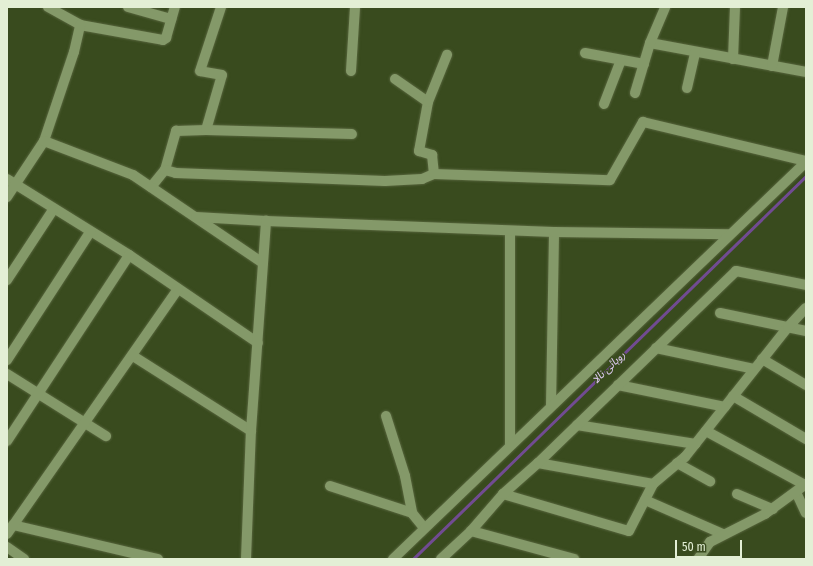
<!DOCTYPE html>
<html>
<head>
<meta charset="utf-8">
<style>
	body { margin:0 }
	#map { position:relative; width:813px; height:566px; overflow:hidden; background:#394b1e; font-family:"Fira Sans Condensed","Noto Sans Arabic",sans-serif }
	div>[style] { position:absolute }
	.stream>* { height:2.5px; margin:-1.25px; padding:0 1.25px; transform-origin:1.25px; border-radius:1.25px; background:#714b92 }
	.roads { filter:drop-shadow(0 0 1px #57653d) drop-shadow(0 0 1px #57653d) }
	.minor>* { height:10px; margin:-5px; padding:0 5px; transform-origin:5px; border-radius:5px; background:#849969 }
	span { translate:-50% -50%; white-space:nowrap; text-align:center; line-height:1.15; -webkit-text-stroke:3px #394b1e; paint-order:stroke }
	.water-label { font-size:11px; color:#e0ccf4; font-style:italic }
	.frame { position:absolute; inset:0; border:8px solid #e3efd5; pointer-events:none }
	.scale { position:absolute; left:675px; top:540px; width:67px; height:18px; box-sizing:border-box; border:2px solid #e3efd5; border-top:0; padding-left:5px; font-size:12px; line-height:14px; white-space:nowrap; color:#e3efd5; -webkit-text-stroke:3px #394b1e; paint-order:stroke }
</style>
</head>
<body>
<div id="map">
	<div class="stream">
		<i style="left:413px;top:559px;width:549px;rotate:-44.26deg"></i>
	</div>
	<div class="roads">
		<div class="minor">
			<i style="left:48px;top:7px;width:37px;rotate:29deg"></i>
			<i style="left:80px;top:25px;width:84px;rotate:10.2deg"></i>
			<i style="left:163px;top:40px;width:4px;rotate:-34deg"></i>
			<i style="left:166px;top:38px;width:32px;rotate:-74deg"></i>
			<i style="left:128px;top:7px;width:45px;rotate:15.6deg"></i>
			<i style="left:650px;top:43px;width:159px;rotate:10.5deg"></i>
			<i style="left:585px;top:53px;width:60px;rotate:10.6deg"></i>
			<i style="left:733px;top:59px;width:52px;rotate:-87.8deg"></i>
			<i style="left:772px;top:66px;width:60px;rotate:-79.4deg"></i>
			<i style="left:351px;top:71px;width:64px;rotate:-86.4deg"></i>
			<i style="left:395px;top:79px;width:40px;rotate:34.9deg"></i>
			<i style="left:428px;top:102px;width:50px;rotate:100.4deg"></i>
			<i style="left:419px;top:151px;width:14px;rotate:17deg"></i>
			<i style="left:432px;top:155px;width:19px;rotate:84deg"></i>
			<i style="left:687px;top:88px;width:37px;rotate:-77deg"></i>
			<i style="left:635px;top:93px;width:52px;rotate:-73.3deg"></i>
			<i style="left:650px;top:43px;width:39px;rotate:-67deg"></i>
			<i style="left:428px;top:102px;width:51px;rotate:-68deg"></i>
			<i style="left:604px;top:104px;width:47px;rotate:-68.9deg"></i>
			<i style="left:206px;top:130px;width:146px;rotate:1.6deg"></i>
			<i style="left:44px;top:141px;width:94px;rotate:-71.4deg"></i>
			<i style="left:74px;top:52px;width:28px;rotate:-77deg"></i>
			<i style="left:165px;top:170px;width:41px;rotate:-74.2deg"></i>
			<i style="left:176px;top:131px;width:30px;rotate:-2deg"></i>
			<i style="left:206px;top:130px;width:57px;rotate:-73.8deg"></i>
			<i style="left:222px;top:75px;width:22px;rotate:-170deg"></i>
			<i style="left:200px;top:71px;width:67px;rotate:-71.8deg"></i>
			<i style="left:7px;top:179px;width:144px;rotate:31.9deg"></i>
			<i style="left:129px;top:255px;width:156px;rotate:34.3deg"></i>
			<i style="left:151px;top:187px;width:22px;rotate:-51deg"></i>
			<i style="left:165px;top:170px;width:11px;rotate:15deg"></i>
			<i style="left:176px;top:173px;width:209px;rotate:2.2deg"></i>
			<i style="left:385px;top:181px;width:37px;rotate:-3deg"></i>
			<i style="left:422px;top:179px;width:13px;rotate:-23deg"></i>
			<i style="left:434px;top:174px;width:176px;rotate:2deg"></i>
			<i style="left:610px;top:180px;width:67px;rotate:-60.4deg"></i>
			<i style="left:643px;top:122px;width:168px;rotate:13.5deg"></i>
			<i style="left:7px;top:197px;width:67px;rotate:-56.5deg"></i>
			<i style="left:44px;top:141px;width:95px;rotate:20.9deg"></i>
			<i style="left:133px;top:175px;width:157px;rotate:34.1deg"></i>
			<i style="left:196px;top:217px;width:70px;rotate:3.3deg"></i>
			<i style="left:7px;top:280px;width:84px;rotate:-56.7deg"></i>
			<i style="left:720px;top:313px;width:88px;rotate:11.8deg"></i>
			<i style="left:656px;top:348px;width:100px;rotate:12.1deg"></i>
			<i style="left:133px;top:356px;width:140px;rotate:32.4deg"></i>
			<i style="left:762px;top:359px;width:51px;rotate:30.6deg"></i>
			<i style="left:7px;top:360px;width:153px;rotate:-57deg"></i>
			<i style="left:7px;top:374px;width:117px;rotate:32.1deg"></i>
			<i style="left:618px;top:385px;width:109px;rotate:11.6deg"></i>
			<i style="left:733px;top:396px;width:85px;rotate:30.5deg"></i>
			<i style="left:551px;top:406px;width:174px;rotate:-89deg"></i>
			<i style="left:386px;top:416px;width:63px;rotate:72.4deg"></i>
			<i style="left:405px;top:476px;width:38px;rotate:79deg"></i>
			<i style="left:412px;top:513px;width:19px;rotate:51deg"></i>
			<i style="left:577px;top:425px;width:120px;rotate:9.1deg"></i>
			<i style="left:706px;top:431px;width:113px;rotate:28.6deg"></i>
			<i style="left:7px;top:441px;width:222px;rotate:-56.7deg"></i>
			<i style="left:510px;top:445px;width:214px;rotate:-90deg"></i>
			<i style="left:538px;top:463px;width:117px;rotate:10.3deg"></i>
			<i style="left:653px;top:484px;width:42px;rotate:-40.2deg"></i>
			<i style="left:685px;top:457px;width:166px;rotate:-51.6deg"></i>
			<i style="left:788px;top:327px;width:26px;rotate:-47deg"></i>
			<i style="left:677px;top:463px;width:38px;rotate:29deg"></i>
			<i style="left:330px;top:486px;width:86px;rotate:18.2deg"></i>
			<i style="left:796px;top:492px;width:23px;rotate:65deg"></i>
			<i style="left:503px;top:494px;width:131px;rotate:16.4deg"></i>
			<i style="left:629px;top:531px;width:53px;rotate:-62.9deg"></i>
			<i style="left:737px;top:494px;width:39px;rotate:23deg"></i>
			<i style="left:645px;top:500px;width:85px;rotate:23.6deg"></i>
			<i style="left:13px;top:525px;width:149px;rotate:13.2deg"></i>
			<i style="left:471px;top:531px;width:107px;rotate:15.2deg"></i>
			<i style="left:7px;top:534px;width:299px;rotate:-55.1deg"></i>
			<i style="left:7px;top:547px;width:21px;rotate:35deg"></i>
			<i style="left:246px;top:559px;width:128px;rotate:-87.8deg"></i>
			<i style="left:251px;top:431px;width:211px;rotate:-85.9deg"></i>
			<i style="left:266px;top:221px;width:288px;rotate:2.2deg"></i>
			<i style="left:554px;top:232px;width:175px;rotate:0.7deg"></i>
			<i style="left:393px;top:559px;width:573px;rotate:-43.87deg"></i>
			<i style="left:441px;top:559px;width:41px;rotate:-43deg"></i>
			<i style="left:471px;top:531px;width:49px;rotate:-49.1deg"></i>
			<i style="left:503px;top:494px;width:47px;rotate:-41.5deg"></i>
			<i style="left:538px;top:463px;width:276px;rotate:-44.1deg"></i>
			<i style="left:736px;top:271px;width:71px;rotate:11.3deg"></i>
			<i style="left:698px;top:559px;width:21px;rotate:-55deg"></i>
			<i style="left:710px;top:542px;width:62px;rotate:-27deg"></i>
			<i style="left:765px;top:514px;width:51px;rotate:-36.2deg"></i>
		</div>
	</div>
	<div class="water-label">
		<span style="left:609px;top:368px;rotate:-44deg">روہائی نالا</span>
	</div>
	<div class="frame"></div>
	<div class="scale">50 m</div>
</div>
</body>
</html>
